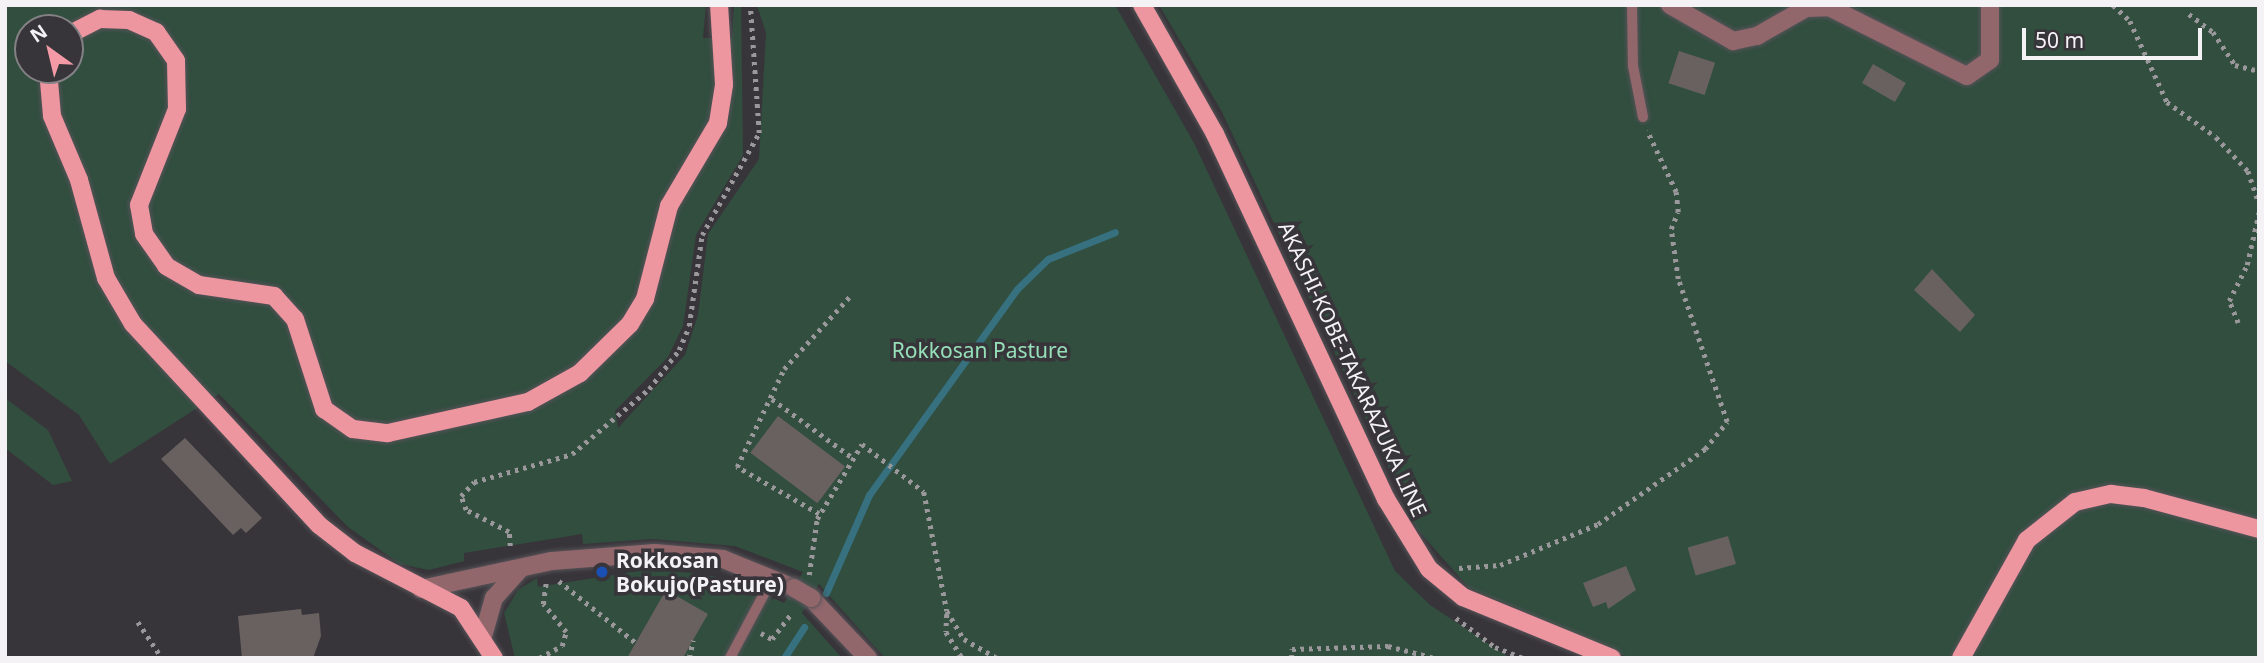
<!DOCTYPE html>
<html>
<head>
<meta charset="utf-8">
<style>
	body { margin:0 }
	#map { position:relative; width:2264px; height:663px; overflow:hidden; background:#38353a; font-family:"Noto Sans",sans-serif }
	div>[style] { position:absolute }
	.green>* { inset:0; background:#314e3f }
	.stream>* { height:7px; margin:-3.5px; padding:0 3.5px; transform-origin:3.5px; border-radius:3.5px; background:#37707f }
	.building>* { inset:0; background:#696160; transform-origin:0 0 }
	.path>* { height:4.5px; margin-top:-2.25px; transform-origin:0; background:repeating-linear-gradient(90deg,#9b989c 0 3.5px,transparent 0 8.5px) }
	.roads { filter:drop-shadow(0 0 2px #565358) drop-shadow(0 0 2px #565358) }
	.service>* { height:10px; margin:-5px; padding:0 5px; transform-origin:5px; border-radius:5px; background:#92676c }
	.minor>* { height:18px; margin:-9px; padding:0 9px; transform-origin:9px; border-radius:9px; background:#92676c }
	.tertiary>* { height:18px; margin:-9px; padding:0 9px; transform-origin:9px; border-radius:9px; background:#92676c }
	.primary>* { height:18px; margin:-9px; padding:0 9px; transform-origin:9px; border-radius:9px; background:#ed96a0 }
	.bridges { filter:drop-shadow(0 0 2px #565358) drop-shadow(0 0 2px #565358) }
	.tertiary-bridge>* { height:18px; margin:-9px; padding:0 9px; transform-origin:9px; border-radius:9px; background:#92676c }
	.dots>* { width:19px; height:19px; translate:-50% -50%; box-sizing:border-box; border:4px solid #38353a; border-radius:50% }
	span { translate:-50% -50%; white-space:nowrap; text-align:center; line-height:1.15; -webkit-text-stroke:7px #38353a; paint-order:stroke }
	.park-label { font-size:21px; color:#95e0b9 }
	.street-label { font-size:21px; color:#f5f2f6 }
	.poi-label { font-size:21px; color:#f5f2f6; font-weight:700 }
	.left { translate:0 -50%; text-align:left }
	.frame { position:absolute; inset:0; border:7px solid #f5f2f6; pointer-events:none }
	.north { position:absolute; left:14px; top:14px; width:70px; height:70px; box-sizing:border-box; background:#38353a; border:2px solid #848185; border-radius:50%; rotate:326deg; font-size:19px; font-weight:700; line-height:28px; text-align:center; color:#f5f2f6 }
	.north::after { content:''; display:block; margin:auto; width:24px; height:32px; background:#f49aa6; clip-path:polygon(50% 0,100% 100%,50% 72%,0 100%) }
	.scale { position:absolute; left:2022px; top:28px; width:180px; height:32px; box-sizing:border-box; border:4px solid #f5f2f6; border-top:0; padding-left:9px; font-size:21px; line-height:24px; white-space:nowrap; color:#f5f2f6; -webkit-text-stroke:5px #38353a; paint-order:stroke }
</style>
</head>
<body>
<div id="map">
	<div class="green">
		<i style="clip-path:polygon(evenodd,5px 5px,706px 5px,703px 38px,732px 38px,734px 5px,741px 5px,743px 155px,696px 235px,683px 326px,668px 357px,615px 411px,618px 428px,685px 355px,698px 315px,708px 234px,759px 159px,766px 33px,757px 5px,1115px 5px,1194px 143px,1395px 571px,1430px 605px,1510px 658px,885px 658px,819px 584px,802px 613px,842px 658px,515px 658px,504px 613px,518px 590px,537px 578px,538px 587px,644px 570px,697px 573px,737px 581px,784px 603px,803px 572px,735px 546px,652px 539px,583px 544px,582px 534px,464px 553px,464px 561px,429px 570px,400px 564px,348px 527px,219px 394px,110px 464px,79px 415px,5px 361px,5px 5px,28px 28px,70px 28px,70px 70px,28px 70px,28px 28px)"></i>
		<i style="clip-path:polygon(1159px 5px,2259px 5px,2259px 658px,1630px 658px,1469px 588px,1417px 529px,1222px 112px)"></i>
		<i style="clip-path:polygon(5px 398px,48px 430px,72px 481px,53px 485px,5px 448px)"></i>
	</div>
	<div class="stream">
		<i style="left:826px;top:593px;width:107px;rotate:-66.3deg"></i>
		<i style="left:869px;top:495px;width:254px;rotate:-54.3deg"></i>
		<i style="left:1017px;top:289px;width:43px;rotate:-44.1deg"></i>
		<i style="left:1048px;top:259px;width:72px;rotate:-21.9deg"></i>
		<i style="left:784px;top:658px;width:37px;rotate:-57deg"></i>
	</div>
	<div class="building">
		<i style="left:1679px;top:51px;width:38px;height:34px;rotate:18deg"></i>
		<i style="left:1873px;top:64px;width:38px;height:22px;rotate:30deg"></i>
		<i style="clip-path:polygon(1932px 269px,1975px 315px,1960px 332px,1914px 290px)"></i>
		<i style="left:778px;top:416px;width:84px;height:46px;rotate:37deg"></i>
		<i style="clip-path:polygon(185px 438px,262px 518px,246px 533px,241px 528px,233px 535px,161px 459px)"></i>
		<i style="left:1728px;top:536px;width:29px;height:42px;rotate:74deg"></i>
		<i style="clip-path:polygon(1626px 566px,1636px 590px,1608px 609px,1606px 602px,1593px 607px,1583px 583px)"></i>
		<i style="clip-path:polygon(666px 590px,708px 614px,693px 640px,683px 658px,627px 658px)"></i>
		<i style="clip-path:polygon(301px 609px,302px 615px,319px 613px,321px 636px,313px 658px,242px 658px,238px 616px)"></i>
	</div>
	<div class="path">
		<i style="left:2113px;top:5px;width:23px;rotate:43deg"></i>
		<i style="left:2130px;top:21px;width:89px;rotate:65.4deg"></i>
		<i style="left:2167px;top:102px;width:60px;rotate:35.5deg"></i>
		<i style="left:2216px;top:137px;width:47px;rotate:46.7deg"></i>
		<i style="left:2248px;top:171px;width:34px;rotate:71deg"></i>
		<i style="left:2189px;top:14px;width:30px;rotate:37deg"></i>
		<i style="left:2213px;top:32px;width:40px;rotate:56deg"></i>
		<i style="left:2235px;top:65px;width:25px;rotate:14deg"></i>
		<i style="left:2238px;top:323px;width:24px;rotate:-112deg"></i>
		<i style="left:2229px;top:301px;width:40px;rotate:-63.4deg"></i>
		<i style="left:2247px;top:265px;width:54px;rotate:-77.2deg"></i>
		<i style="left:772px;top:399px;width:100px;rotate:36.1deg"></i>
		<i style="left:819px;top:514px;width:95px;rotate:-150.2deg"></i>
		<i style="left:737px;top:467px;width:109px;rotate:-64.4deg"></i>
		<i style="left:784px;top:369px;width:101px;rotate:-47.8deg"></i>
		<i style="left:510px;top:546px;width:14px;rotate:-94deg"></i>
		<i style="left:509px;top:532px;width:48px;rotate:-152.9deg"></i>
		<i style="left:466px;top:510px;width:15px;rotate:-110deg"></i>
		<i style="left:461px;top:496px;width:19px;rotate:-47deg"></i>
		<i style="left:474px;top:482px;width:102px;rotate:-15.9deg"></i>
		<i style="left:572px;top:454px;width:101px;rotate:-40.2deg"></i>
		<i style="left:649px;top:389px;width:49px;rotate:-52.4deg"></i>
		<i style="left:679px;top:350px;width:26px;rotate:-67deg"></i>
		<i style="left:689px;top:326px;width:92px;rotate:-81.9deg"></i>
		<i style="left:702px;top:235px;width:117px;rotate:-60.8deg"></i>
		<i style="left:759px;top:133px;width:128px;rotate:-94deg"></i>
		<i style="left:1459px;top:568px;width:41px;rotate:-4.2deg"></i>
		<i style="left:1500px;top:565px;width:106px;rotate:-22.7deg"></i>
		<i style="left:1598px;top:524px;width:131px;rotate:-35deg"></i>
		<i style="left:1705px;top:449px;width:35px;rotate:-51deg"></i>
		<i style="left:1727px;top:422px;width:151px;rotate:-108.9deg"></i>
		<i style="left:1678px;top:279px;width:50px;rotate:-98deg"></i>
		<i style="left:1671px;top:229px;width:18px;rotate:-68deg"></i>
		<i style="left:1678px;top:212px;width:20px;rotate:-96deg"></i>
		<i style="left:1676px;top:192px;width:68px;rotate:-115.4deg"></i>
		<i style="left:809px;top:575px;width:57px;rotate:-81.9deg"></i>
		<i style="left:817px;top:519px;width:87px;rotate:-59deg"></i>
		<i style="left:862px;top:444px;width:78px;rotate:37.7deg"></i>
		<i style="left:924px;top:492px;width:121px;rotate:79.1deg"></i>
		<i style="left:947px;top:611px;width:33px;rotate:59deg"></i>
		<i style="left:964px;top:639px;width:38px;rotate:30deg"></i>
		<i style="left:559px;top:581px;width:99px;rotate:38.8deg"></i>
		<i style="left:947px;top:614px;width:18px;rotate:93deg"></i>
		<i style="left:946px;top:632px;width:31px;rotate:58deg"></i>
		<i style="left:1456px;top:618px;width:49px;rotate:36.6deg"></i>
		<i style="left:1495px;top:647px;width:30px;rotate:21deg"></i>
		<i style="left:138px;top:622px;width:43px;rotate:56.3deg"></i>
		<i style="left:761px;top:633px;width:13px;rotate:29deg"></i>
		<i style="left:772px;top:639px;width:30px;rotate:-53deg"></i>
		<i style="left:539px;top:658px;width:26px;rotate:-28deg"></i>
		<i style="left:562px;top:646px;width:15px;rotate:-74deg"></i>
		<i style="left:566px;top:632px;width:36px;rotate:-129deg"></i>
		<i style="left:543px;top:604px;width:22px;rotate:-82deg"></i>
		<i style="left:689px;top:658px;width:18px;rotate:-77deg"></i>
		<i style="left:1291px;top:658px;width:9px;rotate:-84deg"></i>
		<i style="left:1292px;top:649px;width:96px;rotate:-1.8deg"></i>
		<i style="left:1388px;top:646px;width:49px;rotate:14.3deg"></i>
	</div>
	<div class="roads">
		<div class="service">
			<i style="left:1632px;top:5px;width:61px;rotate:89.1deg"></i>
			<i style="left:1633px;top:66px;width:52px;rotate:78.9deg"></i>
			<i style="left:730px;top:658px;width:92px;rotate:-62deg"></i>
		</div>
		<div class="minor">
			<i style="left:1670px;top:5px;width:73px;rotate:29.7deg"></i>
			<i style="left:1733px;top:41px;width:25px;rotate:-12deg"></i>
			<i style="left:1757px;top:36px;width:56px;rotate:-29.7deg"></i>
			<i style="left:1806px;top:8px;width:23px;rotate:-2deg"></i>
			<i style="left:1829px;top:7px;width:154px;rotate:26.6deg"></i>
			<i style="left:1967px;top:76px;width:28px;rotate:-35deg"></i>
			<i style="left:1990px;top:60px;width:55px;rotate:-90deg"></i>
		</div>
		<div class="tertiary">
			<i style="left:421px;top:589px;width:134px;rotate:-12.1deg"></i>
			<i style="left:552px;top:561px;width:103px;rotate:-4.4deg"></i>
			<i style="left:655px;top:553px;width:68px;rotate:5deg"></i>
			<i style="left:723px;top:559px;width:77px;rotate:22.2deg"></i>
			<i style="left:811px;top:598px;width:83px;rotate:46.5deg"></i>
			<i style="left:483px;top:636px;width:40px;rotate:-74deg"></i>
			<i style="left:494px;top:598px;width:39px;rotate:-48deg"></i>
		</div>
		<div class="primary">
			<i style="left:1142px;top:5px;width:148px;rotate:60.5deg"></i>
			<i style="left:1215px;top:134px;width:403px;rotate:64.9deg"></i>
			<i style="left:1386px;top:499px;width:82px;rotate:58.4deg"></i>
			<i style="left:1429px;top:569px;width:44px;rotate:39.5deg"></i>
			<i style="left:1463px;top:597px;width:161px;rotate:22.3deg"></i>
			<i style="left:70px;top:34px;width:34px;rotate:-27deg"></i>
			<i style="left:100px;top:19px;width:29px;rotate:2deg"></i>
			<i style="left:129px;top:20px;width:30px;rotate:24deg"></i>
			<i style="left:156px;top:32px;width:35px;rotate:55deg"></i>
			<i style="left:176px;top:61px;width:48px;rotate:88.8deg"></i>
			<i style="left:177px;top:109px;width:103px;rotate:111.6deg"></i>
			<i style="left:139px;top:205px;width:29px;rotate:80deg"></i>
			<i style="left:144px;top:234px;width:39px;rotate:55deg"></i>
			<i style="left:166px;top:266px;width:38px;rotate:30deg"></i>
			<i style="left:199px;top:285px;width:76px;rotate:8.3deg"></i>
			<i style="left:274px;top:296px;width:31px;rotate:48deg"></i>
			<i style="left:295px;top:319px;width:95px;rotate:72.1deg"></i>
			<i style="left:324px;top:409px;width:35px;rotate:35deg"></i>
			<i style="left:353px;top:429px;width:35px;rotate:7deg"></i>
			<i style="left:388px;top:433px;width:143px;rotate:-12.5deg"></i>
			<i style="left:528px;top:402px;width:60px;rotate:-29.1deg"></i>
			<i style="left:580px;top:373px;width:70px;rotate:-44.4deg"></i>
			<i style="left:630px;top:324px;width:29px;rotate:-59deg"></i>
			<i style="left:645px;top:299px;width:96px;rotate:-75.5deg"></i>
			<i style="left:669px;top:206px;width:96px;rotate:-59.4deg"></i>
			<i style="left:718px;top:123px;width:39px;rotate:-81deg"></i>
			<i style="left:724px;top:84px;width:79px;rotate:-93.6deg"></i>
			<i style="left:48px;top:70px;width:46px;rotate:85deg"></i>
			<i style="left:52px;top:116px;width:69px;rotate:67.1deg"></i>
			<i style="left:79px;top:180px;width:102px;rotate:74.6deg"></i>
			<i style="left:106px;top:278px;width:53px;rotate:59.6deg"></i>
			<i style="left:133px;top:324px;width:274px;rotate:47.2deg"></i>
			<i style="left:319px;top:525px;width:46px;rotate:37.9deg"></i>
			<i style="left:355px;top:553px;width:119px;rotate:27.4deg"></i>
			<i style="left:461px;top:608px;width:60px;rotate:56.6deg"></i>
			<i style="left:1961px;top:658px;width:135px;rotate:-60.8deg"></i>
			<i style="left:2027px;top:540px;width:61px;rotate:-38.4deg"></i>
			<i style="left:2075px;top:502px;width:37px;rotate:-13deg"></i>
			<i style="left:2111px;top:494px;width:33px;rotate:7deg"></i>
			<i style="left:2144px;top:498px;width:119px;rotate:15.1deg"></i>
		</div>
	</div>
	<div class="bridges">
		<div class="tertiary-bridge">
			<i style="left:794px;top:588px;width:20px;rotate:30deg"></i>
		</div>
	</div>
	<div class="dots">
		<i style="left:602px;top:572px;background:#1a4fb4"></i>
	</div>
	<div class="park-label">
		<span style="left:980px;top:350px">Rokkosan Pasture</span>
	</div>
	<div class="street-label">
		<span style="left:1353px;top:369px;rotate:65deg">AKASHI-KOBE-TAKARAZUKA LINE</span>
	</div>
	<div class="poi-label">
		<span class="left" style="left:616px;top:572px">Rokkosan<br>Bokujo(Pasture)</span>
	</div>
	<div class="frame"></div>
	<div class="north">N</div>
	<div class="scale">50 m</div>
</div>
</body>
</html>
